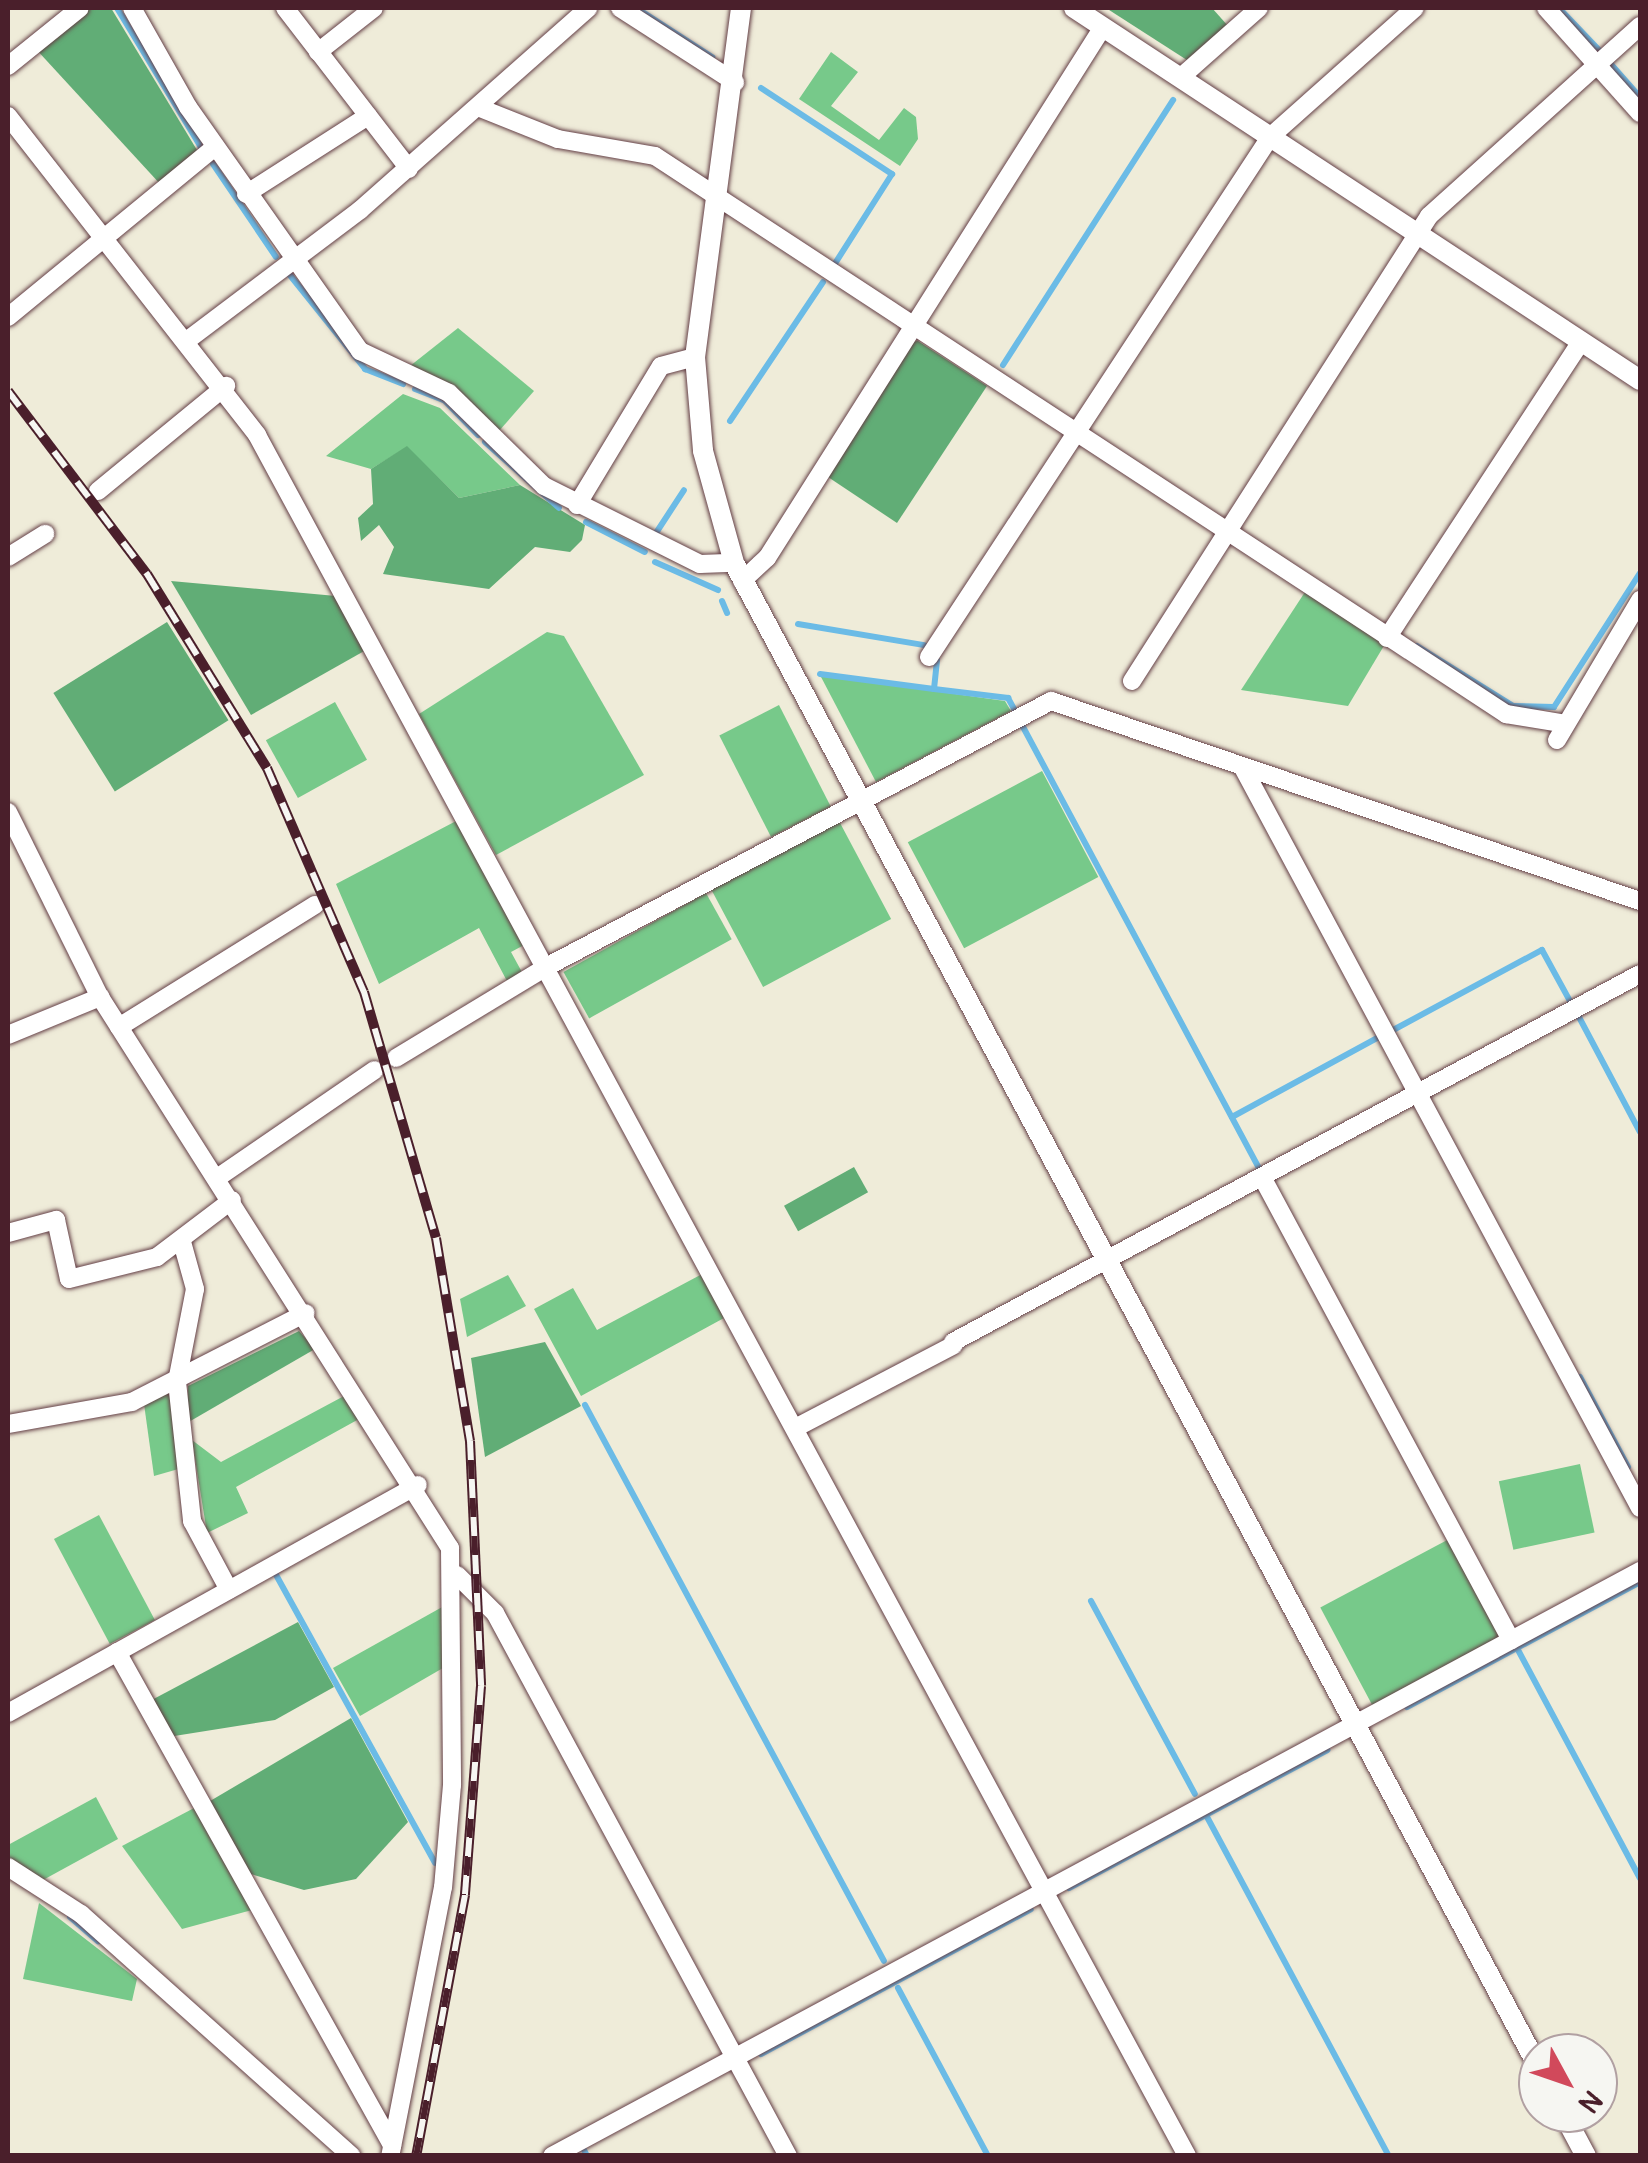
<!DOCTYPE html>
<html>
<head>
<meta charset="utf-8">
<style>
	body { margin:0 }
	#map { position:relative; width:1648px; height:2163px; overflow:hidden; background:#efecd9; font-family:Pangolin,sans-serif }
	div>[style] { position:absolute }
	.green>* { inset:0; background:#77c98a; transform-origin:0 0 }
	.forest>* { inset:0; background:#61ad76; transform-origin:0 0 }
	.stream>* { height:6px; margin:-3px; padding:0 3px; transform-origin:3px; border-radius:3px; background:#6bbbe6 }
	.roads { filter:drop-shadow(0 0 2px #633e45) drop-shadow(0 0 2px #633e45) }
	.minor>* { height:18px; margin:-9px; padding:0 9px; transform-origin:9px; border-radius:9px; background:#fff }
	.tertiary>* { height:20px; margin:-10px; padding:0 10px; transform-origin:10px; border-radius:10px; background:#fff }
	.rail>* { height:10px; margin-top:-5px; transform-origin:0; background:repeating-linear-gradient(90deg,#f6f6f2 0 19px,#4a1f2b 0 38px); box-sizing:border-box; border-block:2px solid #4a1f2b }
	span { translate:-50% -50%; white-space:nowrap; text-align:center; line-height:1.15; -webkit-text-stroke:10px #f6f6f2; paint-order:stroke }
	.frame { position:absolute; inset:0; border:10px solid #4a1f2b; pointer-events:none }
	.north { position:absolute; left:1518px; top:2033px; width:100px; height:100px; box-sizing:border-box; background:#f6f6f2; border:2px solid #b1a0a2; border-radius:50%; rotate:130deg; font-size:28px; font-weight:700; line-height:40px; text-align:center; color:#4a1f2b }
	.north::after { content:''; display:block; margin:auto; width:35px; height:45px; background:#d1495b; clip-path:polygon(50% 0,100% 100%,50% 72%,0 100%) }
</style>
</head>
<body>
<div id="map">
	<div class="green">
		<i style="clip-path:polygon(831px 52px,858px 72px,831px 106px,879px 140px,904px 108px,916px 117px,918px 139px,900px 166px,799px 99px)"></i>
		<i style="clip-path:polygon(458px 328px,534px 391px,499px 431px,410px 366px)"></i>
		<i style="clip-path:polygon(403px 394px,440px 408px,520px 485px,459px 498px,407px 447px,371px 469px,326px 456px)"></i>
		<i style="clip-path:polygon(1305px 592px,1385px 644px,1348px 706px,1241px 690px)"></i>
		<i style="clip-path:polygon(547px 632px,564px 636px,644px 775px,496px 855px,419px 714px)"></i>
		<i style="clip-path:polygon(820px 675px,1005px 701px,1011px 711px,876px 782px)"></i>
		<i style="left:335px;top:702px;width:66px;height:79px;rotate:61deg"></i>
		<i style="left:779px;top:705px;width:114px;height:67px;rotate:63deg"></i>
		<i style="left:1042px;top:771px;width:120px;height:152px;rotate:62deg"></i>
		<i style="clip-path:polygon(458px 820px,526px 944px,511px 952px,523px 974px,508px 983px,479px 928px,379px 984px,336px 884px)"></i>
		<i style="left:839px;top:821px;width:111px;height:145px;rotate:62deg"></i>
		<i style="left:706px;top:893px;width:53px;height:163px;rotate:61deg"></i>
		<i style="clip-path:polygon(704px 1273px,724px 1318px,581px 1396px,534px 1309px,573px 1288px,597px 1330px)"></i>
		<i style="clip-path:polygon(508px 1275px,526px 1306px,467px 1337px,460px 1299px)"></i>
		<i style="clip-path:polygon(170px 1392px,182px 1468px,154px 1476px,144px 1404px)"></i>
		<i style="clip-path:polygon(344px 1396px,359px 1419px,236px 1487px,248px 1513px,207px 1533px,192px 1440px,221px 1462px)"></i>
		<i style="left:1580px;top:1464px;width:70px;height:83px;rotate:78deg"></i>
		<i style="left:99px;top:1515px;width:119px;height:51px;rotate:62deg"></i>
		<i style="left:1451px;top:1538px;width:111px;height:148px;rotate:62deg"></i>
		<i style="clip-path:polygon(444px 1606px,443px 1668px,360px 1716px,333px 1668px)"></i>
		<i style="clip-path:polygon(96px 1797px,118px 1839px,43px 1880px,8px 1860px,8px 1845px)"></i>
		<i style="clip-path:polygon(196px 1807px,252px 1910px,182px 1929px,122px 1846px)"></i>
		<i style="clip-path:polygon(39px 1903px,137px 1979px,132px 2001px,23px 1979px)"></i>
	</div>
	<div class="forest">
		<i style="clip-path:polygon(86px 8px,111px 8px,200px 155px,161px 185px,35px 48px)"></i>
		<i style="clip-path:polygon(1106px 8px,1212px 8px,1229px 27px,1190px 62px)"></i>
		<i style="clip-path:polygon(918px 341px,987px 386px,897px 523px,825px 475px,909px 342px)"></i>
		<i style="clip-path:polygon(407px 446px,459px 498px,520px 485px,585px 525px,582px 540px,570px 552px,535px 547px,489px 589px,383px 574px,394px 547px,379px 525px,361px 541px,358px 518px,373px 504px,371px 469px)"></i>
		<i style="clip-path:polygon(171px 581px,336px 596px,366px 650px,251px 715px)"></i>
		<i style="left:167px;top:622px;width:116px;height:134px;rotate:58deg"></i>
		<i style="left:854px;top:1167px;width:29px;height:80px;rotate:61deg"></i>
		<i style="clip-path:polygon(299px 1331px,315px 1349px,187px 1423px,188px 1386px)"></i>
		<i style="clip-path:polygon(545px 1342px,581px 1406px,485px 1457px,471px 1358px)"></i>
		<i style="clip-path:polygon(298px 1622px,334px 1687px,275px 1720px,168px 1737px,148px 1702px)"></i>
		<i style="clip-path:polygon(351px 1718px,408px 1822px,356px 1879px,304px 1890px,244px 1872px,205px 1804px)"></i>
	</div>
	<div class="stream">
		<i style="left:117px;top:8px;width:162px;rotate:58.9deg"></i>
		<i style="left:1559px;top:8px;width:57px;rotate:46.4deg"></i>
		<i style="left:641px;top:11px;width:85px;rotate:32.9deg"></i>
		<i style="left:1609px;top:62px;width:47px;rotate:48.5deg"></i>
		<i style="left:761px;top:88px;width:157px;rotate:33.3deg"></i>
		<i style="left:892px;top:174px;width:108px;rotate:122.5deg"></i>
		<i style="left:213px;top:164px;width:112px;rotate:55.9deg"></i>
		<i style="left:289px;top:274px;width:122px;rotate:51.3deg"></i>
		<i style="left:365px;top:369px;width:41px;rotate:21.5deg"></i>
		<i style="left:1003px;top:365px;width:315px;rotate:-57.3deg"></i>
		<i style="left:415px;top:389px;width:31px;rotate:21deg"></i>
		<i style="left:444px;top:400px;width:49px;rotate:45.8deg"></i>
		<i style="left:730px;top:421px;width:167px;rotate:-56.2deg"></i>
		<i style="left:485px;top:442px;width:99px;rotate:41.7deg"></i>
		<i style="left:586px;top:522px;width:66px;rotate:27deg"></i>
		<i style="left:656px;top:533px;width:51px;rotate:-56.9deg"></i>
		<i style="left:655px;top:562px;width:69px;rotate:24deg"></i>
		<i style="left:722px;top:601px;width:13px;rotate:67deg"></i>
		<i style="left:798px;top:624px;width:128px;rotate:9.5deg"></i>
		<i style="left:1417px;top:646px;width:113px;rotate:32deg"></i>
		<i style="left:1513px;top:706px;width:41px;rotate:1.4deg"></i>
		<i style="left:1554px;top:707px;width:159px;rotate:-57.3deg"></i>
		<i style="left:820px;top:674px;width:115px;rotate:7.5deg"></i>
		<i style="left:934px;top:689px;width:29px;rotate:-84deg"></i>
		<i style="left:934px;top:689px;width:75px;rotate:6.9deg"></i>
		<i style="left:1008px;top:698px;width:13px;rotate:61deg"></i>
		<i style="left:1022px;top:725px;width:505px;rotate:61.86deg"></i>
		<i style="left:1579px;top:1017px;width:130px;rotate:62.1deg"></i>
		<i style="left:1395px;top:1029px;width:167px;rotate:-28.3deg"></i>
		<i style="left:1542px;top:950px;width:60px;rotate:61.3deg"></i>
		<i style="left:1232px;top:1117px;width:165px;rotate:-28.6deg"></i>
		<i style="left:1580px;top:1377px;width:102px;rotate:61.9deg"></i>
		<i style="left:585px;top:1405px;width:631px;rotate:61.73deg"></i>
		<i style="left:275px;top:1573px;width:331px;rotate:61.1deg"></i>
		<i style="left:1091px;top:1601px;width:219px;rotate:61.7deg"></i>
		<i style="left:1517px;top:1648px;width:261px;rotate:61.9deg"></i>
		<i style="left:1407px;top:1707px;width:264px;rotate:-28.2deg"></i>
		<i style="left:1206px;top:1815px;width:387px;rotate:61.8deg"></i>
		<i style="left:1069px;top:1888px;width:293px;rotate:-28.1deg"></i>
		<i style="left:70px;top:1917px;width:37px;rotate:41deg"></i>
		<i style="left:898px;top:1988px;width:191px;rotate:61.8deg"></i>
		<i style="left:761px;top:2054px;width:306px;rotate:-28.2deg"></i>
		<i style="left:582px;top:2146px;width:11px;rotate:63deg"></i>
	</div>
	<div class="roads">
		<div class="minor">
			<i style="left:132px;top:8px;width:114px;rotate:60.5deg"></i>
			<i style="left:188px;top:107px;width:299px;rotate:54.8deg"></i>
			<i style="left:360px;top:351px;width:98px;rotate:25.3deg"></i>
			<i style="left:449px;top:393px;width:133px;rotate:44.4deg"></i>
			<i style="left:544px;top:486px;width:174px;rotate:26.6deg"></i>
			<i style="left:700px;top:564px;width:34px;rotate:-2deg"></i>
			<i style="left:285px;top:8px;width:203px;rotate:52.4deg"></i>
			<i style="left:620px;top:8px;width:137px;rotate:32.8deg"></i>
			<i style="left:1546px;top:8px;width:141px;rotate:48.2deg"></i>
			<i style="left:318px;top:52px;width:71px;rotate:-38.2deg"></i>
			<i style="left:8px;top:66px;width:92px;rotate:-38.9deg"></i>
			<i style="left:1181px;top:77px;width:104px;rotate:-41.5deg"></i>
			<i style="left:480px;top:108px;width:84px;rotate:21.7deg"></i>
			<i style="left:558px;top:139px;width:98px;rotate:9.9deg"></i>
			<i style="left:655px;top:156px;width:1018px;rotate:33.25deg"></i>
			<i style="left:1506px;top:714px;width:56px;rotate:9.3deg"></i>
			<i style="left:8px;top:116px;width:405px;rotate:52deg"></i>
			<i style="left:257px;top:435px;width:1956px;rotate:61.61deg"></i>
			<i style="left:246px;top:194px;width:145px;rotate:-32.6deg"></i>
			<i style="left:8px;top:317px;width:268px;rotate:-39.4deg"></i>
			<i style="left:189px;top:339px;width:214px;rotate:-37deg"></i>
			<i style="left:360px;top:210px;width:305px;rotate:-41.5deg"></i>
			<i style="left:98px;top:491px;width:166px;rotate:-39.4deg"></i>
			<i style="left:577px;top:505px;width:162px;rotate:-58.9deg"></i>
			<i style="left:661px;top:366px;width:35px;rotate:-15deg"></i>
			<i style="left:8px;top:557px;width:44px;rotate:-31.9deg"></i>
			<i style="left:742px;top:581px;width:34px;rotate:-43deg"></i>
			<i style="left:767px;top:558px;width:628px;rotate:-57.68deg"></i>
			<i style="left:1387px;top:638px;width:355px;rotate:-56.8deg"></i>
			<i style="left:929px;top:657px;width:622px;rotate:-56.74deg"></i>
			<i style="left:1270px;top:137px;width:194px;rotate:-41.7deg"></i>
			<i style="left:1132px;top:681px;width:552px;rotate:-57.43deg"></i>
			<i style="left:1429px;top:216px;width:284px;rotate:-42deg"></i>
			<i style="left:1557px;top:740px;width:163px;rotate:-59.3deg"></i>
			<i style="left:1242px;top:766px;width:842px;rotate:61.79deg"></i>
			<i style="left:8px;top:812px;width:207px;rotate:63.6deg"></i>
			<i style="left:100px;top:997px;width:653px;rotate:57.58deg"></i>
			<i style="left:450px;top:1548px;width:237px;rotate:89.5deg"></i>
			<i style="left:452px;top:1785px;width:102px;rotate:95deg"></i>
			<i style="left:443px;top:1887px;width:274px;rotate:101.1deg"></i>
			<i style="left:119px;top:1027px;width:231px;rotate:-31.9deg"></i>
			<i style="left:8px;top:1035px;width:100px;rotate:-22.4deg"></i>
			<i style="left:396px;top:1058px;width:178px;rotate:-31.2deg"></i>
			<i style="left:548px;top:966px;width:569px;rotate:-27.78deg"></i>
			<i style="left:1051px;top:701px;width:622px;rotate:18.76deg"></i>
			<i style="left:1262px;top:1177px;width:526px;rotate:61.73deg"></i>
			<i style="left:217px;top:1178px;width:191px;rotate:-34.4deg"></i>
			<i style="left:8px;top:1233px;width:50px;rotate:-15.2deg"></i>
			<i style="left:56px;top:1220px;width:60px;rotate:77.6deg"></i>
			<i style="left:69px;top:1279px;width:91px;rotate:-14deg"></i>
			<i style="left:157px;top:1257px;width:94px;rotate:-37.2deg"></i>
			<i style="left:182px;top:1242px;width:49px;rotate:74.5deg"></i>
			<i style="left:195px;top:1289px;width:95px;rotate:101deg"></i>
			<i style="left:177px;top:1382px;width:140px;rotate:83.8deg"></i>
			<i style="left:192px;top:1521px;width:78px;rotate:61.8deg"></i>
			<i style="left:953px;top:1342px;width:779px;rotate:-28.18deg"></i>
			<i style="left:8px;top:1424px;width:126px;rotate:-10.1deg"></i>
			<i style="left:132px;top:1402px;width:195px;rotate:-27.1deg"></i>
			<i style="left:795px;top:1428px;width:179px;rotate:-27.6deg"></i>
			<i style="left:457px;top:1575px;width:54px;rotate:45deg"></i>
			<i style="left:495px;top:1613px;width:617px;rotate:61.65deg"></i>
			<i style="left:117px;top:1652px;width:565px;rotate:60.85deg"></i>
			<i style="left:8px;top:1713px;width:469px;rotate:-29.1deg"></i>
			<i style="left:8px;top:1867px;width:87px;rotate:32.8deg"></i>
			<i style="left:81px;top:1914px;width:363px;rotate:41.8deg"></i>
			<i style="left:552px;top:2156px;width:1235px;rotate:-28.27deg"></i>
		</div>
		<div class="tertiary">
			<i style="left:741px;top:8px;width:352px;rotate:97.5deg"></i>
			<i style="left:695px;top:357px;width:94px;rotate:85.1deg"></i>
			<i style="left:703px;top:451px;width:116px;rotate:74.5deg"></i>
			<i style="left:734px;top:563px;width:1705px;rotate:61.86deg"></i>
			<i style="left:1074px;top:8px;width:677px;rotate:33.31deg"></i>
			<i style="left:1563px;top:2113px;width:49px;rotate:61.9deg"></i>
		</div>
	</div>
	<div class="rail">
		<i style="left:8px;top:391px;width:230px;rotate:52.8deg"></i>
		<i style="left:147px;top:574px;width:228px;rotate:58.3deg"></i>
		<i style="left:267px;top:768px;width:244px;rotate:66.6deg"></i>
		<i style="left:364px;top:992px;width:256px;rotate:73.7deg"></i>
		<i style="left:436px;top:1238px;width:206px;rotate:80.5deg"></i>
		<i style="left:470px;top:1441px;width:245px;rotate:87.4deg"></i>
		<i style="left:481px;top:1686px;width:210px;rotate:94.4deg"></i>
		<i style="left:465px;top:1895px;width:266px;rotate:100.6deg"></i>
	</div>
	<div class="frame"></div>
	<div class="north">N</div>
</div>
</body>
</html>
